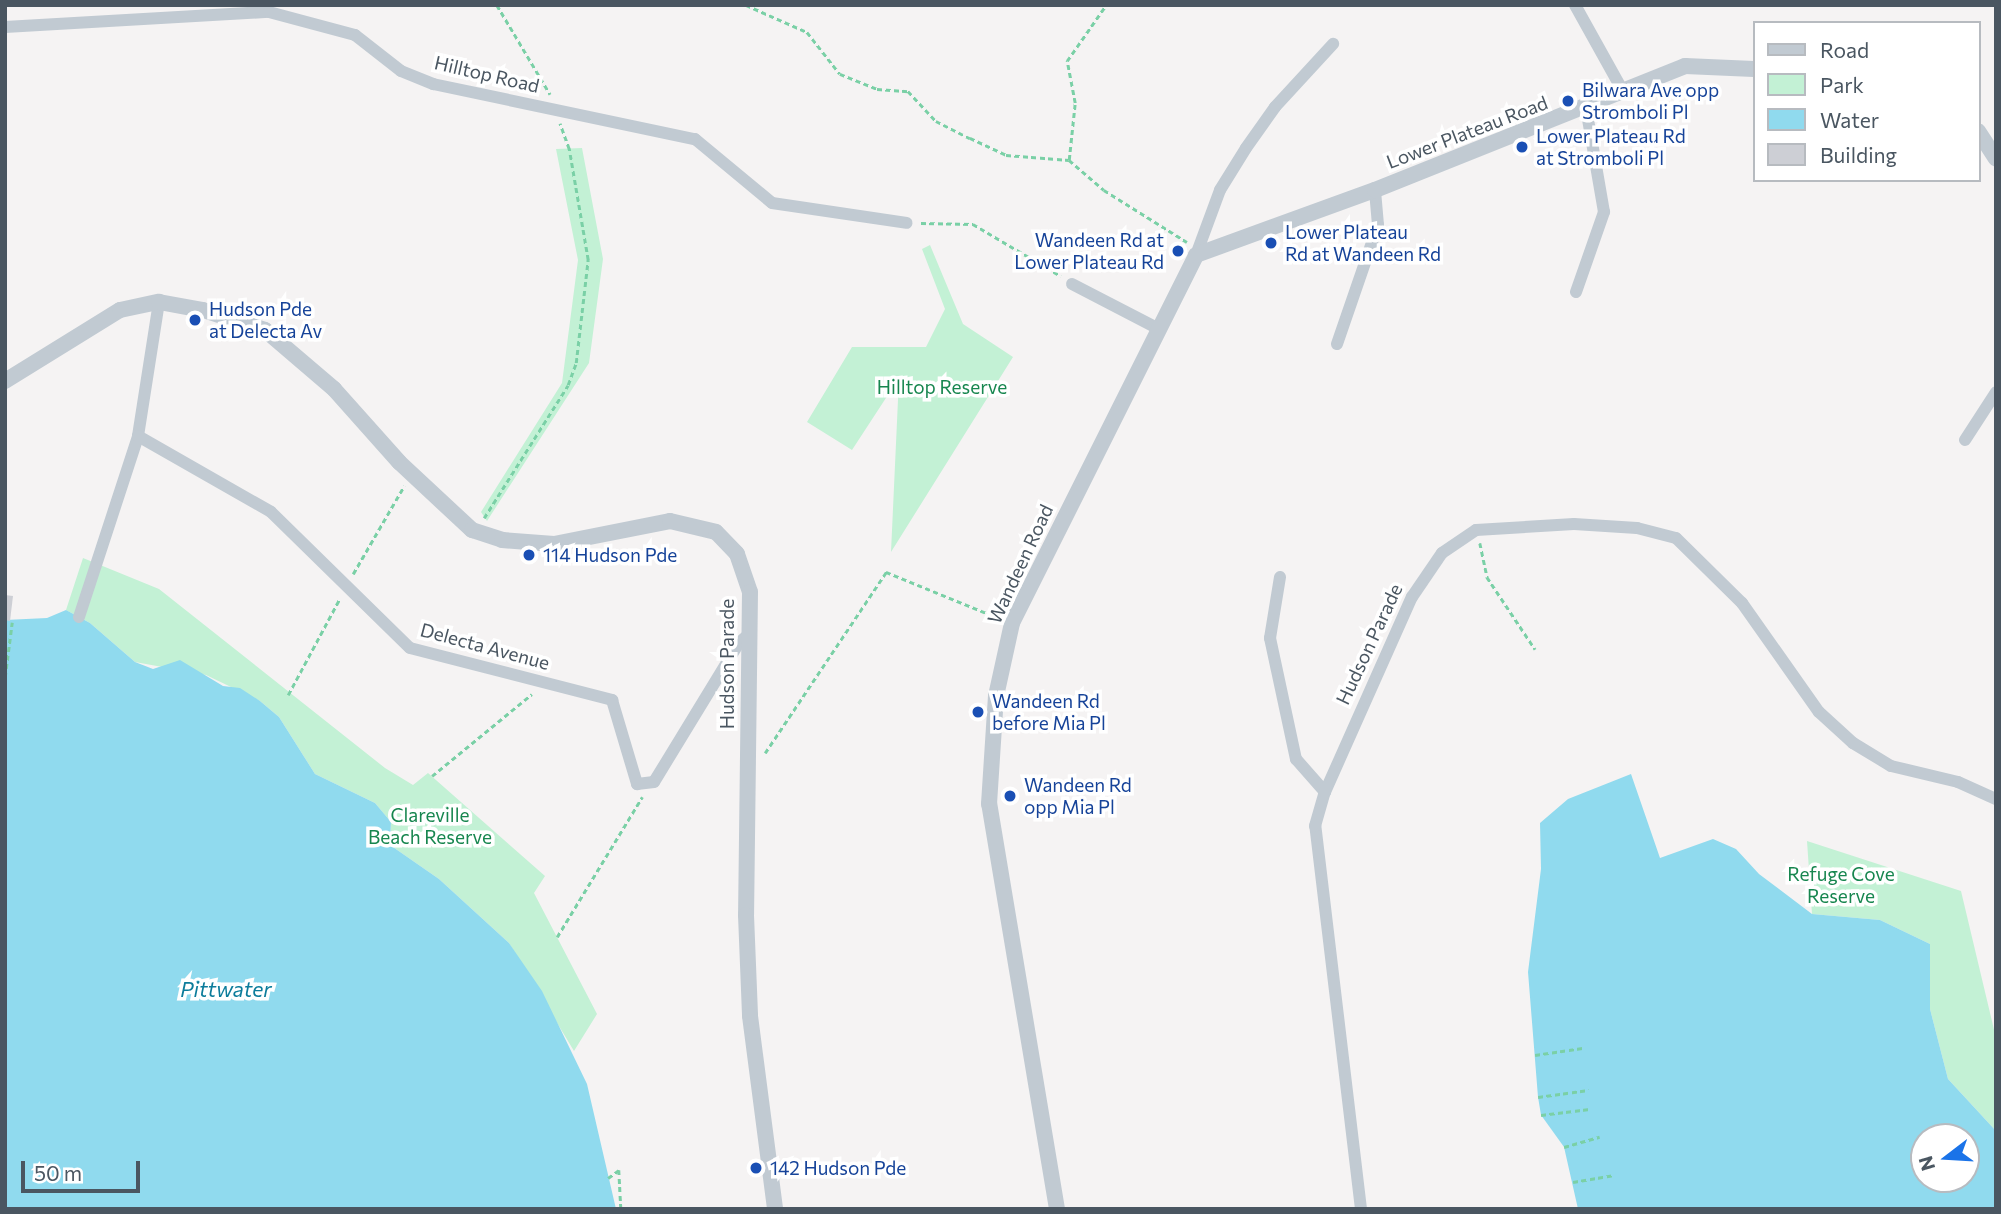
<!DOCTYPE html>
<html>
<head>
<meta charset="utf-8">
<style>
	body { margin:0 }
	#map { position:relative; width:2001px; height:1214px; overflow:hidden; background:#f5f3f3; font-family:Commissioner,sans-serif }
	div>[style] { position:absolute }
	.green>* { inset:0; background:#c3f1d5 }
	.water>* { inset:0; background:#90daee }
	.building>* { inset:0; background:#cdcfd5 }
	.path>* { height:2.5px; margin-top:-1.25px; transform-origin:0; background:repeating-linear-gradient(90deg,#7ad0a6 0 5px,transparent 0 8.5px) }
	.minor>* { height:12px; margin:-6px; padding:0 6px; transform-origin:6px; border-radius:6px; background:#c1cad2 }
	.tertiary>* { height:16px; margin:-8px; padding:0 8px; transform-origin:8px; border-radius:8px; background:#c1cad2 }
	.dots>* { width:19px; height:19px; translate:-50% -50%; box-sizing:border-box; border:4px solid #fff; border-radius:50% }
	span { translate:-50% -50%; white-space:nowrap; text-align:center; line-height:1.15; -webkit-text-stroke:7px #fff; paint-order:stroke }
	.street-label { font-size:19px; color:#4a5661 }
	.transit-label { font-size:19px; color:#164399 }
	.left { translate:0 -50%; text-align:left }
	.right { translate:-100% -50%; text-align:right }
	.park-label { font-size:19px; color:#17864f }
	.water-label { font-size:21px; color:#0c7c9b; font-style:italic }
	.frame { position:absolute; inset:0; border:7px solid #4a5661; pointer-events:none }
	.legend { position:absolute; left:1753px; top:21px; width:228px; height:161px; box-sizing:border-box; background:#fff; border:2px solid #b7bbc0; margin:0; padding:9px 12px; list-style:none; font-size:21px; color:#4a5661 }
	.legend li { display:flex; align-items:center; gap:14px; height:35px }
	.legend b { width:35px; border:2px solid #b7bbc0 }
	.north { position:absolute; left:1910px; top:1123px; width:70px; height:70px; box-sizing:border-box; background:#fff; border:2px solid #b7bbc0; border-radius:50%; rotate:253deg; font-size:19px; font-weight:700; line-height:28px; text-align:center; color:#4a5661 }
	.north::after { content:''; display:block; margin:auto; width:24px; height:32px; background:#1a73e8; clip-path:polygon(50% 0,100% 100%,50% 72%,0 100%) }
	.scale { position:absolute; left:21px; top:1161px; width:119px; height:32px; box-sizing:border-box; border:4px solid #4a5661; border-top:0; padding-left:9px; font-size:21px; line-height:24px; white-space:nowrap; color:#4a5661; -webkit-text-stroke:5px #fff; paint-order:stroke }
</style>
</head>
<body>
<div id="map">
	<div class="green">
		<i style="clip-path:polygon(582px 148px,603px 259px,589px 363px,487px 521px,481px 512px,562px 383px,578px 260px,556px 149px)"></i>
		<i style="clip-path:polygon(930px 245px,963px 324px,1013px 357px,891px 552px,899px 378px,852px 450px,807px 422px,852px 347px,926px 347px,945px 309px,922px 249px)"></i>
		<i style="clip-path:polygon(83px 558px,159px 589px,385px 768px,413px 785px,428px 773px,545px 876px,534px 893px,597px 1014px,574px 1051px,509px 943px,439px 879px,390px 845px,391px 822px,375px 803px,315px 774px,279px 717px,260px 701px,206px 675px,135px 662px,90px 623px,66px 610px)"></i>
		<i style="clip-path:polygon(1807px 841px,1961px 891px,1996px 1038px,1996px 1131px,1948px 1079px,1930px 1009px,1930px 944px,1880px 920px,1812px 914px)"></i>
	</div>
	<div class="water">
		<i style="clip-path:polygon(66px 610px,90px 623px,135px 662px,153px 669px,180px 660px,223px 686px,240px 688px,260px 701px,279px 717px,315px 774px,375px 803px,391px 822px,390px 845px,439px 879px,509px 943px,542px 991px,587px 1084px,616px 1209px,5px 1209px,5px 620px,47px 618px)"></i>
		<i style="clip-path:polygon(evenodd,1631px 774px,1660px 858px,1713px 839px,1736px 849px,1759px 874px,1812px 914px,1880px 920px,1930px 944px,1930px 1009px,1948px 1079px,1996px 1131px,1996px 1209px,1578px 1209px,1564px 1147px,1541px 1115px,1538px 1097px,1528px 972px,1541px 869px,1540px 823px,1568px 799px,1631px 774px,1924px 1137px,1966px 1137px,1966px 1179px,1924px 1179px,1924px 1137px)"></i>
	</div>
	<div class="building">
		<i style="clip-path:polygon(5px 595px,13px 596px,10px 621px,5px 620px)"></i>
	</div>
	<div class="path">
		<i style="left:497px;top:5px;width:104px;rotate:59.2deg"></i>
		<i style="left:746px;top:5px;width:67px;rotate:23.9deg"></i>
		<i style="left:807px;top:32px;width:53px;rotate:51.8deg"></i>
		<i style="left:840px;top:74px;width:40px;rotate:22deg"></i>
		<i style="left:877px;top:89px;width:31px;rotate:4deg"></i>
		<i style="left:908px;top:91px;width:41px;rotate:47deg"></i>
		<i style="left:936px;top:121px;width:38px;rotate:27deg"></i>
		<i style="left:970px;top:138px;width:40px;rotate:25deg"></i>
		<i style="left:1006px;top:155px;width:63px;rotate:4.5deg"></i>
		<i style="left:1069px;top:160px;width:57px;rotate:-84deg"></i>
		<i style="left:1075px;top:103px;width:43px;rotate:-100.8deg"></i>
		<i style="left:1067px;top:61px;width:68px;rotate:-55.1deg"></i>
		<i style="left:1069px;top:160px;width:46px;rotate:40.6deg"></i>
		<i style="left:1104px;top:190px;width:98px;rotate:32.1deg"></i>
		<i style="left:921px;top:223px;width:52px;rotate:1.1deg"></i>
		<i style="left:973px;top:224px;width:102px;rotate:30.6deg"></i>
		<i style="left:484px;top:518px;width:157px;rotate:-57.7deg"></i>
		<i style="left:568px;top:385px;width:23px;rotate:-70deg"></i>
		<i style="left:576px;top:363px;width:104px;rotate:-83.4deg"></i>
		<i style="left:588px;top:260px;width:113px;rotate:-99.7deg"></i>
		<i style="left:569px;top:149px;width:27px;rotate:-110deg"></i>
		<i style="left:1480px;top:543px;width:35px;rotate:78deg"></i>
		<i style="left:1487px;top:577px;width:87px;rotate:56.3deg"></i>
		<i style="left:353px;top:574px;width:102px;rotate:-59.9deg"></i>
		<i style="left:5px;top:677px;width:55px;rotate:-82.7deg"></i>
		<i style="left:288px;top:695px;width:110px;rotate:-61.8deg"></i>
		<i style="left:765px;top:753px;width:218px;rotate:-56.2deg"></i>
		<i style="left:886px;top:572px;width:122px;rotate:22.2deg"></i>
		<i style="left:432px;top:776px;width:129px;rotate:-39.4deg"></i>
		<i style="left:557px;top:937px;width:164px;rotate:-58.7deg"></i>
		<i style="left:1535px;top:1055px;width:48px;rotate:-8.5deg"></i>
		<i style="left:1538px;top:1097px;width:51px;rotate:-7.8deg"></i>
		<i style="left:1541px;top:1115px;width:49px;rotate:-7deg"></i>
		<i style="left:1564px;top:1147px;width:37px;rotate:-16deg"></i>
		<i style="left:608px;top:1178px;width:14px;rotate:-36deg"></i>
		<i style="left:619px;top:1170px;width:39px;rotate:87deg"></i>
		<i style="left:1573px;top:1182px;width:42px;rotate:-9.7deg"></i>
	</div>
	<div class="minor">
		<i style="left:1575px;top:5px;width:101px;rotate:60.9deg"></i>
		<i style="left:5px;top:27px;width:264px;rotate:-3.3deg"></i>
		<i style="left:269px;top:12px;width:89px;rotate:15deg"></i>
		<i style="left:355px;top:35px;width:58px;rotate:38deg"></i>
		<i style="left:401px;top:71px;width:35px;rotate:22deg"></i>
		<i style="left:433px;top:84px;width:268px;rotate:11.9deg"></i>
		<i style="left:695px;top:139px;width:100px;rotate:39.7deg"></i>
		<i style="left:772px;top:203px;width:136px;rotate:8.4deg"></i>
		<i style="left:1196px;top:255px;width:69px;rotate:-69.7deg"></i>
		<i style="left:1220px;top:190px;width:49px;rotate:-58.2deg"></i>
		<i style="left:1246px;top:148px;width:50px;rotate:-54.7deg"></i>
		<i style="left:1275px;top:107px;width:86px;rotate:-47.4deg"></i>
		<i style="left:1072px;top:284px;width:96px;rotate:27.4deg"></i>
		<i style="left:1576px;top:292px;width:85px;rotate:-70.7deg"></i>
		<i style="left:1604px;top:212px;width:106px;rotate:-99.8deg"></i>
		<i style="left:1337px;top:344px;width:126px;rotate:-71deg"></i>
		<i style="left:1378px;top:225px;width:35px;rotate:-95deg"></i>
		<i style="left:138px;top:436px;width:136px;rotate:-81.1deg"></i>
		<i style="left:1965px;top:440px;width:57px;rotate:-57.1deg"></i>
		<i style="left:1280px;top:577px;width:62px;rotate:99.3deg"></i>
		<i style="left:1270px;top:638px;width:124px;rotate:77.9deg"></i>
		<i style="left:1296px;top:759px;width:44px;rotate:48.7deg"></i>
		<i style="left:79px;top:617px;width:190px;rotate:-71.9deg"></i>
		<i style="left:138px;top:436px;width:153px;rotate:29.7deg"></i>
		<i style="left:271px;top:512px;width:194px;rotate:44.4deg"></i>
		<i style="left:410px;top:648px;width:209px;rotate:14.4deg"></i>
		<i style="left:612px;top:700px;width:88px;rotate:73.4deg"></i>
		<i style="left:637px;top:784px;width:17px;rotate:-7deg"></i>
		<i style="left:654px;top:782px;width:163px;rotate:-58.6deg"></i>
		<i style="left:739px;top:643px;width:15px;rotate:-42deg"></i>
		<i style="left:1361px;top:1209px;width:386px;rotate:-96.8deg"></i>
		<i style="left:1315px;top:826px;width:35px;rotate:-74deg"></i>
		<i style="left:1325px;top:792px;width:214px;rotate:-66deg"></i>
		<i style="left:1412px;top:597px;width:53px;rotate:-55.7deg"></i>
		<i style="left:1442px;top:553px;width:41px;rotate:-34.1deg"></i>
		<i style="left:1476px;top:530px;width:98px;rotate:-3.5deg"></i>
		<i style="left:1574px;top:524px;width:63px;rotate:3.6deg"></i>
		<i style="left:1637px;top:528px;width:40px;rotate:14.4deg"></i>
		<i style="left:1676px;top:538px;width:93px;rotate:44.6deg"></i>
		<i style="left:1742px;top:603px;width:133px;rotate:54.8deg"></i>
		<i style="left:1819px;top:712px;width:46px;rotate:42.4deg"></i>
		<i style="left:1853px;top:743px;width:44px;rotate:31.2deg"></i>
		<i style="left:1891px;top:766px;width:69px;rotate:13.4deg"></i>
		<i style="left:1958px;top:782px;width:42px;rotate:24.1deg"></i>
	</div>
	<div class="tertiary">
		<i style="left:1978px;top:131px;width:33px;rotate:57deg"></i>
		<i style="left:5px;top:381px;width:135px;rotate:-31.7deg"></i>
		<i style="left:120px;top:310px;width:40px;rotate:-12deg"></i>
		<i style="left:159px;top:302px;width:45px;rotate:10.3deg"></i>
		<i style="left:203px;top:310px;width:65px;rotate:17.9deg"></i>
		<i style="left:265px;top:330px;width:91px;rotate:40.5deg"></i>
		<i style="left:334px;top:389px;width:98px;rotate:48.3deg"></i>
		<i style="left:399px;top:462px;width:100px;rotate:43deg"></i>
		<i style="left:472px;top:530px;width:32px;rotate:18deg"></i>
		<i style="left:502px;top:540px;width:52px;rotate:4.4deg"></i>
		<i style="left:554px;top:544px;width:118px;rotate:-11.2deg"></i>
		<i style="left:670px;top:521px;width:47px;rotate:13.4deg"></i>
		<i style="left:716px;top:532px;width:30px;rotate:46deg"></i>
		<i style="left:737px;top:554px;width:40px;rotate:71.1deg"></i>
		<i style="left:750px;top:592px;width:323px;rotate:90.7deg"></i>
		<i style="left:746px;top:915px;width:101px;rotate:87.7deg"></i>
		<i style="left:750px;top:1016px;width:195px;rotate:82.6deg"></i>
		<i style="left:1057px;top:1209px;width:411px;rotate:-99.5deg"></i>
		<i style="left:989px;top:804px;width:108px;rotate:-86.3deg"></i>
		<i style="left:996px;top:696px;width:75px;rotate:-77.6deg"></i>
		<i style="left:1012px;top:623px;width:411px;rotate:-63.4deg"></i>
		<i style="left:1196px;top:255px;width:190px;rotate:-20deg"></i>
		<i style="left:1375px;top:190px;width:334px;rotate:-21.8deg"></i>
		<i style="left:1685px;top:66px;width:69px;rotate:2.5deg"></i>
	</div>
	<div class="dots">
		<i style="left:1568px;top:101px;background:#1a4fb4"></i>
		<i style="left:1522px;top:147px;background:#1a4fb4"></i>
		<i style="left:1271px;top:243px;background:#1a4fb4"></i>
		<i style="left:1178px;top:251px;background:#1a4fb4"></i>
		<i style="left:195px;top:320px;background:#1a4fb4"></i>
		<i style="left:529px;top:555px;background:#1a4fb4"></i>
		<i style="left:978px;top:712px;background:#1a4fb4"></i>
		<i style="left:1010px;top:796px;background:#1a4fb4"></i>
		<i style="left:756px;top:1168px;background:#1a4fb4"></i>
	</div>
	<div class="street-label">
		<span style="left:487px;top:74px;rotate:13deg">Hilltop Road</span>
		<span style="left:1467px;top:132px;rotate:-21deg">Lower Plateau Road</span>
		<span style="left:1020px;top:564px;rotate:-65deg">Wandeen Road</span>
		<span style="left:1369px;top:644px;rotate:-65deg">Hudson Parade</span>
		<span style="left:485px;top:646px;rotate:15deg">Delecta Avenue</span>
		<span style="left:727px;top:664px;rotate:-90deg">Hudson Parade</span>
	</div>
	<div class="transit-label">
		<span class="left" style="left:1582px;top:101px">Bilwara Ave opp<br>Stromboli Pl</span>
		<span class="left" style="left:1536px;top:147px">Lower Plateau Rd<br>at Stromboli Pl</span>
		<span class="left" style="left:1285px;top:243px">Lower Plateau<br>Rd at Wandeen Rd</span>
		<span class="right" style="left:1164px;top:251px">Wandeen Rd at<br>Lower Plateau Rd</span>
		<span class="left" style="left:209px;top:320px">Hudson Pde<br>at Delecta Av</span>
		<span class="left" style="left:543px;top:555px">114 Hudson Pde</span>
		<span class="left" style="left:992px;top:712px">Wandeen Rd<br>before Mia Pl</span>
		<span class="left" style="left:1024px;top:796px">Wandeen Rd<br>opp Mia Pl</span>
		<span class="left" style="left:770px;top:1168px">142 Hudson Pde</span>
	</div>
	<div class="park-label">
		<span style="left:942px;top:387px">Hilltop Reserve</span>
		<span style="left:430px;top:826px">Clareville<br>Beach Reserve</span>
		<span style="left:1841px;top:885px">Refuge Cove<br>Reserve</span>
	</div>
	<div class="water-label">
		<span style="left:226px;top:989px">Pittwater</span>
	</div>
	<div class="frame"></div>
	<ul class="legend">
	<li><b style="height:9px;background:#c1cad2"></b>Road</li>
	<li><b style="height:19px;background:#c3f1d5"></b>Park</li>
	<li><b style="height:19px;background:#90daee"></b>Water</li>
	<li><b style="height:19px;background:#cdcfd5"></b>Building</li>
	</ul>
	<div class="north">N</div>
	<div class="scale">50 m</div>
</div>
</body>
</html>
